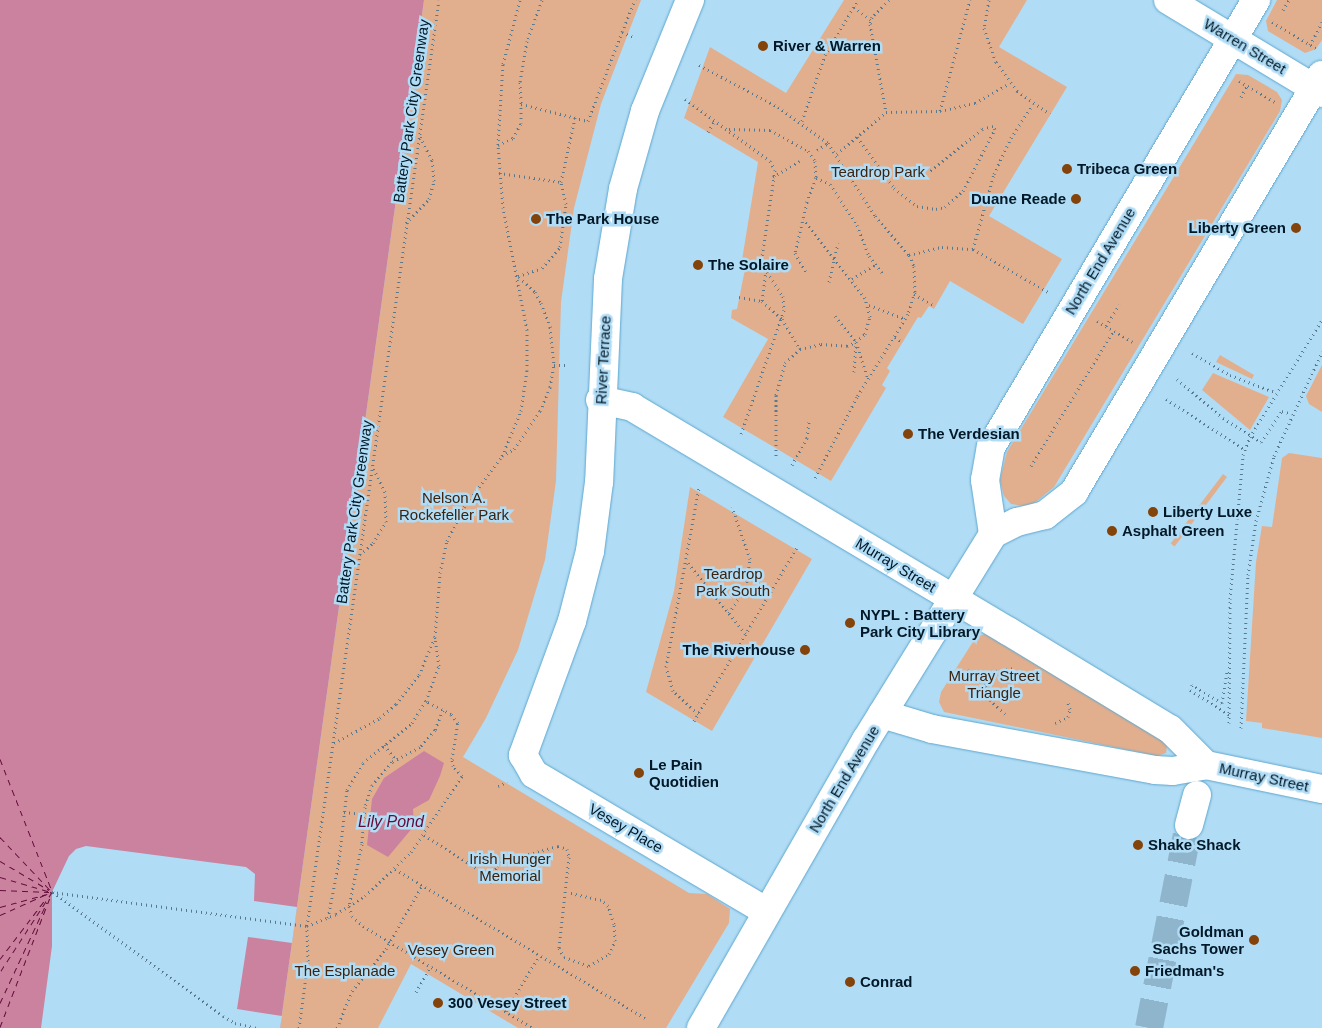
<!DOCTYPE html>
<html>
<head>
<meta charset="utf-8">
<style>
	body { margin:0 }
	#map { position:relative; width:1322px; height:1028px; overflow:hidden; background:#b1dcf5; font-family:Arial,sans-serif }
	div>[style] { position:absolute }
	.green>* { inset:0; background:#e2af8e; transform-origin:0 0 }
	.water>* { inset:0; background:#cb829f }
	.pier>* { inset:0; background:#b1dcf5 }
	.ferry>* { height:1px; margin-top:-0.5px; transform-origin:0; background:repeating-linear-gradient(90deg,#630c3b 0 6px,transparent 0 11px) }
	.minor-tunnel>* { height:28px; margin-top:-14px; transform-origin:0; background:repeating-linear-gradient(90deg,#8eb5cc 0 28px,transparent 0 42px) }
	.path>* { height:3px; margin-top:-1.5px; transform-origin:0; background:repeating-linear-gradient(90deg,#58798d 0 1px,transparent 0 5px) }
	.roads { filter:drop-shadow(0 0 1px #5da7cf) drop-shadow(0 0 1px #5da7cf) }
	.minor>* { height:28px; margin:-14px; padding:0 14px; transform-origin:14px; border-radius:14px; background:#fff }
	.dots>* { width:14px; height:14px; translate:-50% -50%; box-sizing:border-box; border:2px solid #b1dcf5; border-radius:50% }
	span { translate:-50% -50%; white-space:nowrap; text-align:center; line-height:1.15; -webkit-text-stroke:5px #b1dcf5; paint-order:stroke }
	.poi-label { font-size:15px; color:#001827; font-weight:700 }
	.left { translate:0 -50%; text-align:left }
	.right { translate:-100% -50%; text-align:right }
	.street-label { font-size:15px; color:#001827 }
	.park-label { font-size:15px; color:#3c220f }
	.water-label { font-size:16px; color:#630c3b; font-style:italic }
</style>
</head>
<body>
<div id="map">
	<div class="green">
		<i style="clip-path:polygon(424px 0,641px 0,601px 104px,574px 208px,561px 302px,556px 481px,545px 560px,518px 650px,486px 718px,463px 757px,689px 893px,707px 894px,730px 909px,729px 923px,666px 1028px,518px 1028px,411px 964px,378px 1028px,280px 1028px)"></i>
		<i style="clip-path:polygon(844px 0,1027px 0,999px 47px,1067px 87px,989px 216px,1062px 259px,1023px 324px,950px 281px,934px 309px,929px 306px,921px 318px,918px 317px,887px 368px,890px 371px,882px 385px,886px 388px,831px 481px,723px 417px,768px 339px,731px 318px,732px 310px,737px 309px,745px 269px,746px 261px,742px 260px,758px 162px,684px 118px,710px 47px,786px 93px)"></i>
		<i style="clip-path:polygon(1277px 0,1322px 0,1322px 40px,1316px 49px,1305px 53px,1268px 31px,1266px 21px)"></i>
		<i style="clip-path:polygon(1236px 74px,1248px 75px,1277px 92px,1282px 100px,1280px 111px,1054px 487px,1033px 504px,1026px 506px,1011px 504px,1004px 496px,1000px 480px,1007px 452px)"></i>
		<i style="clip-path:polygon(1220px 355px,1254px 375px,1252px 379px,1216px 362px)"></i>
		<i style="clip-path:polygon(1322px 365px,1322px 412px,1309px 404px,1306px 396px)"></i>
		<i style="clip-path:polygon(1213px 373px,1269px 397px,1250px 430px,1202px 390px)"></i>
		<i style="clip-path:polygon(1289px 453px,1322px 458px,1322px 738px,1262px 728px,1262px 723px,1246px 721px,1256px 562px,1262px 526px,1272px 527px,1282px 458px)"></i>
		<i style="left:1223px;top:474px;width:5px;height:87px;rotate:37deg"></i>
		<i style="clip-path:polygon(690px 487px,812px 559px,712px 731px,646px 692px,674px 591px)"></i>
		<i style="clip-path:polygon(985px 634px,1161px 739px,1167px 746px,1166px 753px,1157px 756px,944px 712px,939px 702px,941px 692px,976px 637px)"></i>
	</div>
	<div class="water">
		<i style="clip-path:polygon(0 0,424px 0,280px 1028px,0 1028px)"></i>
		<i style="clip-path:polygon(424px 751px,444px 763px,440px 776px,429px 800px,413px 809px,414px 826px,388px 857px,367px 845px,372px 799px,384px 778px)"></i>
	</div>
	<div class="pier">
		<i style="clip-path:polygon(86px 846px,246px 867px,255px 874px,254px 901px,297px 907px,292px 943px,248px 937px,237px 1009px,282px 1016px,280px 1028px,41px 1028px,52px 946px,52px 892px,69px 856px,76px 849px)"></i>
	</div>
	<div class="ferry">
		<i style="left:0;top:759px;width:142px;rotate:68.5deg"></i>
		<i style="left:0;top:837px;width:76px;rotate:46.6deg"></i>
		<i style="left:52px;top:892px;width:95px;rotate:123deg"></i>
		<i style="left:0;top:861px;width:57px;rotate:30.6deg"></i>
		<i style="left:0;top:877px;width:53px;rotate:16.4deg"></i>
		<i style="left:0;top:890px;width:49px;rotate:2.3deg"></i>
		<i style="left:0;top:907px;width:49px;rotate:-15.5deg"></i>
		<i style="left:0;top:915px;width:56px;rotate:-24.3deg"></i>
		<i style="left:0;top:959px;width:74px;rotate:-52.7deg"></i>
		<i style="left:0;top:1003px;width:111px;rotate:-65deg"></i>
		<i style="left:0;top:1027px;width:142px;rotate:-68.9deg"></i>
	</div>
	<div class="minor-tunnel">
		<i style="left:1149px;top:1028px;width:207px;rotate:-78.9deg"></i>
	</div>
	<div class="path">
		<i style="left:542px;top:0;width:44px;rotate:110.1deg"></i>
		<i style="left:527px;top:41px;width:42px;rotate:99.7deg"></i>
		<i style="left:520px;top:82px;width:22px;rotate:87deg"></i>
		<i style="left:521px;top:104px;width:69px;rotate:14.2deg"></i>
		<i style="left:588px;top:121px;width:95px;rotate:-69.1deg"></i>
		<i style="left:622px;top:32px;width:12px;rotate:24deg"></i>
		<i style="left:889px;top:0;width:24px;rotate:135deg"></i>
		<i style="left:872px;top:17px;width:7px;rotate:106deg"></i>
		<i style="left:870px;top:24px;width:89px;rotate:79.7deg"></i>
		<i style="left:886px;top:112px;width:54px;rotate:-1.1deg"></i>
		<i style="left:940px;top:111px;width:115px;rotate:-74.9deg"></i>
		<i style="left:989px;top:0;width:28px;rotate:100deg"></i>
		<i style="left:984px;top:28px;width:36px;rotate:71deg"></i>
		<i style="left:996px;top:62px;width:36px;rotate:54deg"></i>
		<i style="left:1017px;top:91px;width:40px;rotate:34.9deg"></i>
		<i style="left:854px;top:7px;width:21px;rotate:37deg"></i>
		<i style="left:1283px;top:10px;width:12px;rotate:-59deg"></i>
		<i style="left:1272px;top:22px;width:51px;rotate:30.6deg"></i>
		<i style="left:622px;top:32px;width:35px;rotate:-68deg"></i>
		<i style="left:1310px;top:45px;width:26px;rotate:-62deg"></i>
		<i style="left:699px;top:65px;width:89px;rotate:28deg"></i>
		<i style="left:778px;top:107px;width:62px;rotate:35.8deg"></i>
		<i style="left:828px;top:143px;width:87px;rotate:57.2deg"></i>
		<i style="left:875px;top:216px;width:52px;rotate:48.9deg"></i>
		<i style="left:909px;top:255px;width:12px;rotate:66deg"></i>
		<i style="left:914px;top:266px;width:26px;rotate:88deg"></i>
		<i style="left:915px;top:292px;width:23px;rotate:108deg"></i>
		<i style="left:908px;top:314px;width:97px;rotate:121.6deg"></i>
		<i style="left:857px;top:397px;width:91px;rotate:117.4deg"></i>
		<i style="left:1239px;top:81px;width:42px;rotate:30.3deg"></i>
		<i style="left:1241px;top:97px;width:13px;rotate:-61deg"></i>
		<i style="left:685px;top:99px;width:105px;rotate:36.1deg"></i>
		<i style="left:770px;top:161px;width:10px;rotate:61deg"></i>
		<i style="left:775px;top:170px;width:88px;rotate:98.5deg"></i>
		<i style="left:762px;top:257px;width:11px;rotate:80deg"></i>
		<i style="left:764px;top:268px;width:34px;rotate:56deg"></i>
		<i style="left:783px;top:296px;width:14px;rotate:86deg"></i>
		<i style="left:784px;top:310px;width:131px;rotate:109.1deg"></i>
		<i style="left:940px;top:111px;width:36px;rotate:-13deg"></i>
		<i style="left:975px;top:103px;width:40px;rotate:-29.7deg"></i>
		<i style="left:802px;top:121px;width:70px;rotate:-70.8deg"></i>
		<i style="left:825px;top:55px;width:64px;rotate:-59deg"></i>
		<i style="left:729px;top:129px;width:41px;rotate:1.4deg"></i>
		<i style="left:770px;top:130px;width:43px;rotate:28.9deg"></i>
		<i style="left:808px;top:151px;width:12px;rotate:55deg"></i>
		<i style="left:815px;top:161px;width:17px;rotate:87deg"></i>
		<i style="left:816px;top:178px;width:26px;rotate:111deg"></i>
		<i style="left:807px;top:202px;width:52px;rotate:103.2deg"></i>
		<i style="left:795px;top:253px;width:22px;rotate:60deg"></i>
		<i style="left:708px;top:132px;width:14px;rotate:-60deg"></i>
		<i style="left:857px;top:137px;width:63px;rotate:54deg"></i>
		<i style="left:894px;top:188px;width:29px;rotate:38deg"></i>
		<i style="left:917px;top:206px;width:19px;rotate:9deg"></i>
		<i style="left:936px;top:209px;width:9px;rotate:-13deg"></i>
		<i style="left:945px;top:207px;width:24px;rotate:-42deg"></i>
		<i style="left:963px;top:191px;width:70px;rotate:-62.7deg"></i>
		<i style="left:995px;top:129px;width:4px;rotate:-124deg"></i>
		<i style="left:993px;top:126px;width:11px;rotate:165deg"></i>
		<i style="left:982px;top:129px;width:68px;rotate:140.9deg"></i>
		<i style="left:498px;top:145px;width:17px;rotate:-25deg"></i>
		<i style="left:513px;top:138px;width:17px;rotate:-62deg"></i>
		<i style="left:521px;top:123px;width:19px;rotate:-90deg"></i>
		<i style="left:817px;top:150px;width:13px;rotate:-32deg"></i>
		<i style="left:837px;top:154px;width:65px;rotate:-40.6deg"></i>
		<i style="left:499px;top:173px;width:63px;rotate:8.3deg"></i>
		<i style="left:773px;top:177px;width:31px;rotate:-31deg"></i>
		<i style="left:816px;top:178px;width:15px;rotate:23deg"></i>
		<i style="left:830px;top:184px;width:49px;rotate:56.6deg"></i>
		<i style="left:857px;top:225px;width:33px;rotate:69deg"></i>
		<i style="left:869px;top:256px;width:24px;rotate:52deg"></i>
		<i style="left:406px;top:223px;width:33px;rotate:-46deg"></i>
		<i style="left:429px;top:199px;width:19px;rotate:-74deg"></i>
		<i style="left:434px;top:181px;width:21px;rotate:-95deg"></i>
		<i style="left:432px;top:160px;width:28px;rotate:-117deg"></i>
		<i style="left:973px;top:249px;width:78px;rotate:-74.4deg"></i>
		<i style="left:994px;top:174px;width:40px;rotate:-65deg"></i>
		<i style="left:1011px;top:138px;width:40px;rotate:-57.1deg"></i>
		<i style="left:909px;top:255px;width:34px;rotate:-14deg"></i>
		<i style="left:942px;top:247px;width:31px;rotate:4deg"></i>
		<i style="left:973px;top:249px;width:86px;rotate:29.8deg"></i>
		<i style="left:766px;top:270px;width:31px;rotate:97deg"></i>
		<i style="left:762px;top:301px;width:27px;rotate:42deg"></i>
		<i style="left:782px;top:319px;width:35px;rotate:59deg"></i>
		<i style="left:518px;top:276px;width:25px;rotate:-18deg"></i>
		<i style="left:542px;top:268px;width:28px;rotate:-49deg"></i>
		<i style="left:560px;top:247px;width:43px;rotate:-82.1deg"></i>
		<i style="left:566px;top:204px;width:23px;rotate:-103deg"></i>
		<i style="left:561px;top:182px;width:66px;rotate:-77.7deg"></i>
		<i style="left:519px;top:277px;width:22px;rotate:43deg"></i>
		<i style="left:535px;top:292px;width:13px;rotate:61deg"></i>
		<i style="left:541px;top:303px;width:26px;rotate:69deg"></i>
		<i style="left:550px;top:327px;width:38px;rotate:84deg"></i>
		<i style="left:554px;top:365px;width:12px"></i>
		<i style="left:852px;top:279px;width:28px;rotate:-32deg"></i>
		<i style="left:829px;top:282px;width:40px;rotate:-77deg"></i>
		<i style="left:914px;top:294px;width:24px;rotate:30deg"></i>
		<i style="left:739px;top:297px;width:23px;rotate:10deg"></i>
		<i style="left:869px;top:305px;width:39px;rotate:21deg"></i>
		<i style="left:835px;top:316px;width:33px;rotate:51deg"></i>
		<i style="left:856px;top:342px;width:39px;rotate:72deg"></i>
		<i style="left:1097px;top:321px;width:42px;rotate:30.3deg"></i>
		<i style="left:1106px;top:326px;width:25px;rotate:-58deg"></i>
		<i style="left:895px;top:337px;width:9px;rotate:36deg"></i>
		<i style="left:1192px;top:353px;width:44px;rotate:30.1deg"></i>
		<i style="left:1230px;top:375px;width:50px;rotate:21deg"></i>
		<i style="left:854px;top:372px;width:29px;rotate:-86deg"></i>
		<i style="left:1177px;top:379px;width:60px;rotate:40.3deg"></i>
		<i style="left:1223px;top:418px;width:45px;rotate:32.3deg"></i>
		<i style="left:1261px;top:442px;width:37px;rotate:-56deg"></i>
		<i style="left:1282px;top:411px;width:10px;rotate:17deg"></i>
		<i style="left:1166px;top:399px;width:93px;rotate:32.7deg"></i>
		<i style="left:502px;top:456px;width:14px;rotate:-30deg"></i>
		<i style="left:514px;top:449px;width:46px;rotate:-55.6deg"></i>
		<i style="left:540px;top:411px;width:26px;rotate:-67deg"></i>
		<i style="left:550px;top:387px;width:22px;rotate:-80deg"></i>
		<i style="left:776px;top:456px;width:61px;rotate:-90deg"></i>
		<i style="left:776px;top:395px;width:33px;rotate:-74deg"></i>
		<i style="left:785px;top:363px;width:21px;rotate:-43deg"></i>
		<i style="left:800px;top:349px;width:22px;rotate:-13deg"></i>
		<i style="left:821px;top:344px;width:26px;rotate:4deg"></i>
		<i style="left:847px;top:346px;width:10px;rotate:-24deg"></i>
		<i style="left:856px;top:342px;width:12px;rotate:-42deg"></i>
		<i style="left:865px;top:334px;width:18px;rotate:-74deg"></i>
		<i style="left:870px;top:317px;width:20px;rotate:-105deg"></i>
		<i style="left:865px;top:298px;width:100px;rotate:-128.1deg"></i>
		<i style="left:792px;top:465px;width:31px;rotate:-61deg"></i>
		<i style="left:807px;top:438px;width:17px;rotate:-83deg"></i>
		<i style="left:1031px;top:466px;width:159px;rotate:-58.6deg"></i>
		<i style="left:360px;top:555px;width:18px;rotate:-43deg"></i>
		<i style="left:373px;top:543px;width:25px;rotate:-58deg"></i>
		<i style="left:386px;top:522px;width:30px;rotate:-92deg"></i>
		<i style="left:385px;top:492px;width:28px;rotate:-116deg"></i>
		<i style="left:688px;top:563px;width:92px;rotate:50.8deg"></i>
		<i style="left:729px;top:613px;width:31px;rotate:-57deg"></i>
		<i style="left:746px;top:587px;width:28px;rotate:-82deg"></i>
		<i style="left:750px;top:559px;width:55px;rotate:-109.1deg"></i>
		<i style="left:967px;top:670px;width:22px;rotate:30deg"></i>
		<i style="left:1222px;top:703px;width:35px;rotate:-149deg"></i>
		<i style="left:1192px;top:685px;width:5px;rotate:112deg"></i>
		<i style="left:1190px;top:690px;width:47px;rotate:32deg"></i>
		<i style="left:1222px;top:703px;width:31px;rotate:-81deg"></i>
		<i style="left:443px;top:710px;width:22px;rotate:112deg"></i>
		<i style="left:435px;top:730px;width:23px;rotate:131deg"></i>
		<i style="left:420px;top:747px;width:32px;rotate:152deg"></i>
		<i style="left:392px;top:762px;width:30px;rotate:131deg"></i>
		<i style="left:372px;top:785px;width:23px;rotate:108deg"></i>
		<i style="left:365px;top:807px;width:37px;rotate:95deg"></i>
		<i style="left:362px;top:844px;width:63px;rotate:101.8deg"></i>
		<i style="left:349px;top:906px;width:10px;rotate:73deg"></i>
		<i style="left:352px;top:916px;width:15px;rotate:42deg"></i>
		<i style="left:363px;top:926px;width:198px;rotate:31deg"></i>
		<i style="left:698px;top:714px;width:34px;rotate:-137deg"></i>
		<i style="left:673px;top:691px;width:25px;rotate:-106deg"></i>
		<i style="left:666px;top:667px;width:182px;rotate:-79.6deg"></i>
		<i style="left:1005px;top:714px;width:19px;rotate:-137deg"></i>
		<i style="left:991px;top:701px;width:17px;rotate:-111deg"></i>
		<i style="left:985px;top:685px;width:18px;rotate:-52deg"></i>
		<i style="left:996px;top:671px;width:19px;rotate:-9deg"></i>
		<i style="left:694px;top:721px;width:204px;rotate:-59.3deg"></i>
		<i style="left:1055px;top:723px;width:14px;rotate:-25deg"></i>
		<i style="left:1068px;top:717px;width:8px;rotate:-76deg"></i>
		<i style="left:1070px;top:709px;width:9px;rotate:-108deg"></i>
		<i style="left:1229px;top:723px;width:124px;rotate:-89.5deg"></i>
		<i style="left:1230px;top:599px;width:145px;rotate:-84.8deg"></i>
		<i style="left:1243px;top:455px;width:19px;rotate:-69deg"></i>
		<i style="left:1250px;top:437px;width:137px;rotate:-58.4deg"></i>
		<i style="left:1241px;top:728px;width:153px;rotate:-87.4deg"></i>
		<i style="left:1248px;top:575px;width:55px;rotate:-81.6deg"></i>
		<i style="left:1256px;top:521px;width:67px;rotate:-74.5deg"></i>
		<i style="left:1274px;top:456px;width:115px;rotate:-65.2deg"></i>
		<i style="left:334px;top:743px;width:52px;rotate:-28.5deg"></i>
		<i style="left:380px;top:718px;width:21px;rotate:-41deg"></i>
		<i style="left:396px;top:704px;width:37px;rotate:-52deg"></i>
		<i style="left:419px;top:675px;width:41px;rotate:-67.2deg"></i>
		<i style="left:435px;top:637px;width:64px;rotate:-85.5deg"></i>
		<i style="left:440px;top:573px;width:33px;rotate:-78deg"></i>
		<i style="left:447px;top:541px;width:38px;rotate:-63deg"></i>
		<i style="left:464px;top:507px;width:64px;rotate:-53.3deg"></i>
		<i style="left:502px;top:456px;width:49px;rotate:-67.1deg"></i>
		<i style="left:521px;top:411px;width:41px;rotate:-81.7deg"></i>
		<i style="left:527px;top:370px;width:40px;rotate:-90deg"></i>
		<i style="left:527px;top:330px;width:124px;rotate:-101.1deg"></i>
		<i style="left:503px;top:208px;width:63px;rotate:-94.5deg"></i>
		<i style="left:498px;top:145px;width:81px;rotate:-86.5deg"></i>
		<i style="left:503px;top:64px;width:66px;rotate:-75.1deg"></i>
		<i style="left:384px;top:745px;width:19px;rotate:51deg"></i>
		<i style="left:498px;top:786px;width:10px;rotate:-24deg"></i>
		<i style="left:344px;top:812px;width:20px;rotate:6deg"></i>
		<i style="left:424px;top:835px;width:67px;rotate:32.3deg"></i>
		<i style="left:395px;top:869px;width:291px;rotate:30.8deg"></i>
		<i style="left:490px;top:883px;width:18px;rotate:-68deg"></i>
		<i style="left:497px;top:866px;width:9px;rotate:-36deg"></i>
		<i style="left:504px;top:861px;width:56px;rotate:-15.5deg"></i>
		<i style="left:558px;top:846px;width:9px;rotate:18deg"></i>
		<i style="left:567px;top:849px;width:8px;rotate:76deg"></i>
		<i style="left:569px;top:857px;width:92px;rotate:96.3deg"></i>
		<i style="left:559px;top:948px;width:10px;rotate:61deg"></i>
		<i style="left:564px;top:957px;width:27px;rotate:20deg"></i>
		<i style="left:589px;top:966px;width:23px;rotate:-31deg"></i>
		<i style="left:609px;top:954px;width:14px;rotate:-65deg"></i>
		<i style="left:615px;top:941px;width:17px;rotate:-93deg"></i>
		<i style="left:614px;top:924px;width:19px;rotate:-108deg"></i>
		<i style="left:608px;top:906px;width:9px;rotate:-139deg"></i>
		<i style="left:601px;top:900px;width:32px;rotate:-167deg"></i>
		<i style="left:52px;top:892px;width:257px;rotate:7.6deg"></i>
		<i style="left:307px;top:926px;width:31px;rotate:-22deg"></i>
		<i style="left:336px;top:914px;width:34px;rotate:-32deg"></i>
		<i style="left:365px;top:896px;width:64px;rotate:-43.7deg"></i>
		<i style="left:411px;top:852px;width:92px;rotate:-56.1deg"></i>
		<i style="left:462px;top:776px;width:13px;rotate:-132deg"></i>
		<i style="left:453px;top:766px;width:7px;rotate:-98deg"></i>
		<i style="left:452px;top:759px;width:36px;rotate:-81deg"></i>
		<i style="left:458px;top:723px;width:11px;rotate:-128deg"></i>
		<i style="left:451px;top:714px;width:28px;rotate:-153deg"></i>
		<i style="left:53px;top:892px;width:210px;rotate:36.1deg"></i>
		<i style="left:223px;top:1016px;width:14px;rotate:30deg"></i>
		<i style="left:235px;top:1023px;width:23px;rotate:13deg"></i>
		<i style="left:328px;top:918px;width:58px;rotate:-79.1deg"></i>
		<i style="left:339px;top:861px;width:71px;rotate:-83.6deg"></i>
		<i style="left:347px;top:790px;width:31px;rotate:-59deg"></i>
		<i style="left:363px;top:763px;width:63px;rotate:-39.2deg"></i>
		<i style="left:412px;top:723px;width:26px;rotate:-58deg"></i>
		<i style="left:426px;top:701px;width:37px;rotate:-70deg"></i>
		<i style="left:439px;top:666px;width:28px;rotate:-98deg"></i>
		<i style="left:416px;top:992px;width:30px;rotate:-60deg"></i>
		<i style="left:506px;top:1011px;width:64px;rotate:-59deg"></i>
		<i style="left:299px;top:1028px;width:68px;rotate:-82.3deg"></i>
		<i style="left:308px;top:961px;width:35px;rotate:-92deg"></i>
		<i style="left:307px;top:926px;width:935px;rotate:-81.89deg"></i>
		<i style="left:337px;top:1028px;width:40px;rotate:-68deg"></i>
		<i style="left:352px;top:991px;width:54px;rotate:-51deg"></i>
		<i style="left:386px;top:949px;width:73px;rotate:-60.3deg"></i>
	</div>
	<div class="roads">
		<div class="minor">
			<i style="left:690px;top:0;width:120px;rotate:112.1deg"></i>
			<i style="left:645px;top:111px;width:81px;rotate:105.8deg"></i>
			<i style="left:623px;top:189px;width:91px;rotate:99.5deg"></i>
			<i style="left:608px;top:279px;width:203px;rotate:92.5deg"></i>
			<i style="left:599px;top:482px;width:70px;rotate:97.4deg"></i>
			<i style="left:590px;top:551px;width:72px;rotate:104.4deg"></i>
			<i style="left:572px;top:621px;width:143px;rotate:110.1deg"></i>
			<i style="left:523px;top:755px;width:22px;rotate:60deg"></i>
			<i style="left:534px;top:774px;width:269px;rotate:30.6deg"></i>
			<i style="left:1168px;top:0;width:180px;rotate:31.1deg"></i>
			<i style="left:600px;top:400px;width:33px;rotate:12deg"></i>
			<i style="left:632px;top:407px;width:438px;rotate:30.8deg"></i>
			<i style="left:1008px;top:631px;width:189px;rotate:31.2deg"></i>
			<i style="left:1170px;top:729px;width:51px;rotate:45deg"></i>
			<i style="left:993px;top:534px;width:55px;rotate:-98.4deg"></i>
			<i style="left:985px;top:480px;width:34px;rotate:-80deg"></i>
			<i style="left:991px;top:447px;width:520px;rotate:-59.34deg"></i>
			<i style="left:882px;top:714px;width:52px;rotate:16.7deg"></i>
			<i style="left:932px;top:729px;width:227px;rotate:10.4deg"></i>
			<i style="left:1155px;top:770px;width:18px;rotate:3deg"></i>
			<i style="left:1173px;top:771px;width:34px;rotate:-10deg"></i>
			<i style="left:1206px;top:765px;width:118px;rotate:11.7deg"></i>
			<i style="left:1189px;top:825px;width:31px;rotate:-75deg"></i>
			<i style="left:701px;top:1028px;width:332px;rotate:-60.2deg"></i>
			<i style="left:866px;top:740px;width:242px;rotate:-58.3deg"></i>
			<i style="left:993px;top:534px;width:27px;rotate:-27deg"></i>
			<i style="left:1017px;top:522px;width:29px;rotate:-14deg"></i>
			<i style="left:1045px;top:515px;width:37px;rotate:-38deg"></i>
			<i style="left:1074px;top:492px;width:485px;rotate:-59.3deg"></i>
		</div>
	</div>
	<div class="dots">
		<i style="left:763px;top:46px;background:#83430a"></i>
		<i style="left:1067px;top:169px;background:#83430a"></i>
		<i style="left:1076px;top:199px;background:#83430a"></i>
		<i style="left:536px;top:219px;background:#83430a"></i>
		<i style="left:1296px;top:228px;background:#83430a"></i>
		<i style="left:698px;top:265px;background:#83430a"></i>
		<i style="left:908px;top:434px;background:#83430a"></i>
		<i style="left:1153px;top:512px;background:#83430a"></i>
		<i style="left:1112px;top:531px;background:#83430a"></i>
		<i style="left:850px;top:623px;background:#83430a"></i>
		<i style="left:805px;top:650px;background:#83430a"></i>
		<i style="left:639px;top:773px;background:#83430a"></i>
		<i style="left:1138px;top:845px;background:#83430a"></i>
		<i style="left:1254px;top:940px;background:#83430a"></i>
		<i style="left:1135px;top:971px;background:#83430a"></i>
		<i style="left:850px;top:982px;background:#83430a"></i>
		<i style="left:438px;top:1003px;background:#83430a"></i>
	</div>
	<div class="poi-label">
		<span class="left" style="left:773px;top:46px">River &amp; Warren</span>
		<span class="left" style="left:1077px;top:169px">Tribeca Green</span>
		<span class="right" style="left:1066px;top:199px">Duane Reade</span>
		<span class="left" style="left:546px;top:219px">The Park House</span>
		<span class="right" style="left:1286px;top:228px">Liberty Green</span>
		<span class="left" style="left:708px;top:265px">The Solaire</span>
		<span class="left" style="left:918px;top:434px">The Verdesian</span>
		<span class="left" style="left:1163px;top:512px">Liberty Luxe</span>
		<span class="left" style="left:1122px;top:531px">Asphalt Green</span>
		<span class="left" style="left:860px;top:623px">NYPL : Battery<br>Park City Library</span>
		<span class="right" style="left:795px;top:650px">The Riverhouse</span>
		<span class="left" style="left:649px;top:773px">Le Pain<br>Quotidien</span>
		<span class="left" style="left:1148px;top:845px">Shake Shack</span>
		<span class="right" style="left:1244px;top:940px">Goldman<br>Sachs Tower</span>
		<span class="left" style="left:1145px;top:971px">Friedman's</span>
		<span class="left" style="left:860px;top:982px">Conrad</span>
		<span class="left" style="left:448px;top:1003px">300 Vesey Street</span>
	</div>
	<div class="street-label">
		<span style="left:1245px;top:46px;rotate:31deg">Warren Street</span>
		<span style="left:411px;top:111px;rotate:-82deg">Battery Park City Greenway</span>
		<span style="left:1100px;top:261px;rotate:-59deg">North End Avenue</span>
		<span style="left:603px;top:360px;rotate:-87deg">River Terrace</span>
		<span style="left:354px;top:512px;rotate:-82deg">Battery Park City Greenway</span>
		<span style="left:896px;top:565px;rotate:31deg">Murray Street</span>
		<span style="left:1264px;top:777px;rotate:12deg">Murray Street</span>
		<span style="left:844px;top:779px;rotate:-59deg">North End Avenue</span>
		<span style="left:626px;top:828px;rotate:30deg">Vesey Place</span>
	</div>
	<div class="park-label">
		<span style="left:878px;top:172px">Teardrop Park</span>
		<span style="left:454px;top:506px">Nelson A.<br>Rockefeller Park</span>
		<span style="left:733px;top:582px">Teardrop<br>Park South</span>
		<span style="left:994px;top:684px">Murray Street<br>Triangle</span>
		<span style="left:510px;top:867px">Irish Hunger<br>Memorial</span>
		<span style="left:451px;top:950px">Vesey Green</span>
		<span style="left:345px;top:971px">The Esplanade</span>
	</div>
	<div class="water-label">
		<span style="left:391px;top:822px">Lily Pond</span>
	</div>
</div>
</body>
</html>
